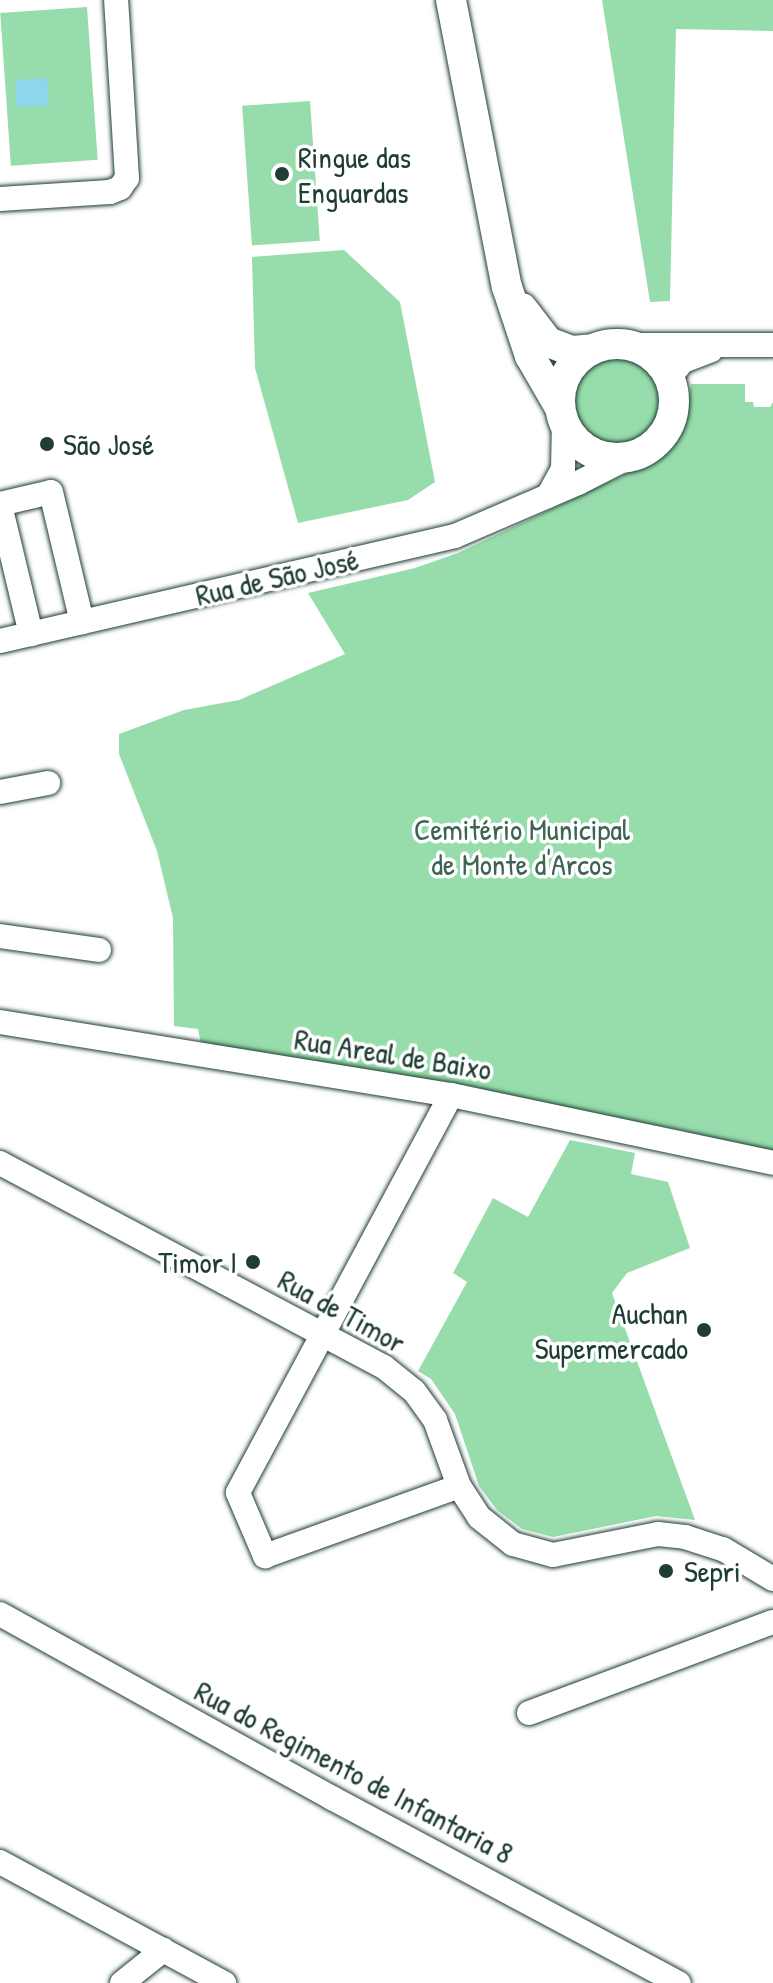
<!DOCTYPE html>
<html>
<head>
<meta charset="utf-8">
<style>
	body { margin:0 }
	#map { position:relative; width:773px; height:1983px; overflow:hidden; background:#fff; font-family:"Patrick Hand",sans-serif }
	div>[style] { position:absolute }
	.green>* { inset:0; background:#96ddab; transform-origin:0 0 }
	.round { border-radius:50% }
	.water>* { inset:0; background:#8dd7ed; transform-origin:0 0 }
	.roads { filter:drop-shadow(0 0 2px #1f3d34) drop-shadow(0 0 2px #1f3d34) }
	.minor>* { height:24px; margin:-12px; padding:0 12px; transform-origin:12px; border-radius:12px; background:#fff }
	.tertiary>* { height:30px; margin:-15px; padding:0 15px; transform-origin:15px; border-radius:15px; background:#fff }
	.tertiary>.ring { margin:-15px; padding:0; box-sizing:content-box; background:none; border:30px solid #fff; border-radius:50% }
	.dots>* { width:22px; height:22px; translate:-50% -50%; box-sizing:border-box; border:4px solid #fff; border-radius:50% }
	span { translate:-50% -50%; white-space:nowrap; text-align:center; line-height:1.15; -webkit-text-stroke:7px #fff; paint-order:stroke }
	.poi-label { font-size:30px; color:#1f3d34 }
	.left { translate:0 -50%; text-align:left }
	.right { translate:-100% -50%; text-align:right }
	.street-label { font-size:30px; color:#1f3d34 }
	.park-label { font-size:30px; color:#3d6552 }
</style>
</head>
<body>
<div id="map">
	<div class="green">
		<i style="clip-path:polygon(602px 0,773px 0,773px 31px,676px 29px,670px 301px,650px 302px)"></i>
		<i style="left:87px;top:7px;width:153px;height:87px;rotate:86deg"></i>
		<i style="left:310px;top:101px;width:140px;height:68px;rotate:86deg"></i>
		<i style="clip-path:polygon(344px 250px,400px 302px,435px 482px,408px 500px,298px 523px,255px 368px,252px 257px)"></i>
		<i class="round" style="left:575px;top:358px;width:86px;height:86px"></i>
		<i style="clip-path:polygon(691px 384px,745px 384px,745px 402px,753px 402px,754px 407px,770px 407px,773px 402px,773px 1151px,675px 1129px,201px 1044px,198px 1029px,174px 1026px,173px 918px,157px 851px,119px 754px,119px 734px,184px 710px,239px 700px,345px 654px,308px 593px,415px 568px,458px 553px,653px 461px,670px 447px,685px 419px)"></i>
		<i style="clip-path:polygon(570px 1140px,635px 1153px,631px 1174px,668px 1182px,690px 1248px,627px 1273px,612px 1293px,695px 1520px,656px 1516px,553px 1537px,522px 1529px,497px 1510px,479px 1486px,455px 1414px,431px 1379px,418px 1371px,467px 1282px,453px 1273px,493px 1198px,528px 1217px)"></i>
	</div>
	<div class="water">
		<i style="left:47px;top:78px;width:27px;height:32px;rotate:86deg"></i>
	</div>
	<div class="roads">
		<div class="minor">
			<i style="left:0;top:199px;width:110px;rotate:-3.6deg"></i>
			<i style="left:110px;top:192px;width:11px;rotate:-22deg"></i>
			<i style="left:120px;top:188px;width:12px;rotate:-55deg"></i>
			<i style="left:127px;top:178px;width:178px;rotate:-93.5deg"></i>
			<i style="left:633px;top:345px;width:140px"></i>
			<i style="left:669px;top:378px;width:22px;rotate:-51deg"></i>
			<i style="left:683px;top:361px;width:30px;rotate:-21deg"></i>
			<i style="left:548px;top:496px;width:31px;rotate:-61deg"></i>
			<i style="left:563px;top:469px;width:47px;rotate:-88.8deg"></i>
			<i style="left:0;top:504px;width:52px;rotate:-13.2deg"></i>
			<i style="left:51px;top:492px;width:134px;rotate:76.6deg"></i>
			<i style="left:0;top:505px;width:133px;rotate:76.5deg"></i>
			<i style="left:0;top:641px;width:467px;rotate:-13deg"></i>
			<i style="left:455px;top:536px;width:134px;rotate:-23.3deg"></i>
			<i style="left:578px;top:483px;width:55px;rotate:-27deg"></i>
			<i style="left:0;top:792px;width:49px;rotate:-10.6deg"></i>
			<i style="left:0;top:936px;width:100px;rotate:8deg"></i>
			<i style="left:0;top:1022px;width:457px;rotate:9.2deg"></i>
			<i style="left:451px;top:1095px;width:329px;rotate:11.9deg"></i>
			<i style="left:451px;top:1095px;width:451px;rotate:118.2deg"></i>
			<i style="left:238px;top:1493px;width:69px;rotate:66.8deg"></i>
			<i style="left:265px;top:1556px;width:206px;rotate:-19.8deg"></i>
			<i style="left:0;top:1163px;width:435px;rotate:28deg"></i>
			<i style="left:384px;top:1367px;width:38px;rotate:39deg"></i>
			<i style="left:414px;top:1391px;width:36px;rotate:54deg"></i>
			<i style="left:435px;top:1420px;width:70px;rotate:70deg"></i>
			<i style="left:459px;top:1486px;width:37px;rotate:57deg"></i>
			<i style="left:479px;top:1517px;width:43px;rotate:38.5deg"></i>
			<i style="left:513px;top:1544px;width:41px;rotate:15.4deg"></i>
			<i style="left:553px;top:1555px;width:107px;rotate:-11.3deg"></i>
			<i style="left:658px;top:1534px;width:27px;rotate:6deg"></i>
			<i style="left:685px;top:1537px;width:40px;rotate:18deg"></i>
			<i style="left:723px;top:1549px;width:58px;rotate:31deg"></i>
			<i style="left:0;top:1614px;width:380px;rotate:29deg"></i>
			<i style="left:332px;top:1798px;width:393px;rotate:28.1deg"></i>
			<i style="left:529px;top:1713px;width:260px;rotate:-20.5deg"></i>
			<i style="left:0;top:1862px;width:255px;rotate:28.4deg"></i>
			<i style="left:122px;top:1983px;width:53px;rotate:-38.8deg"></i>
		</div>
		<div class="tertiary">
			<i style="left:451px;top:0;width:292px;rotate:79deg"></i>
			<i style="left:507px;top:287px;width:73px;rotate:71.6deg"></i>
			<i style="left:530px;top:356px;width:58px;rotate:59.9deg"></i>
			<i style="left:522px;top:308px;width:43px;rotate:52.6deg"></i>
			<i style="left:548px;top:342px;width:26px;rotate:21deg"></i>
			<i style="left:572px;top:351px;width:21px;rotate:-5deg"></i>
			<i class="ring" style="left:560px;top:344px;width:84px;height:84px"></i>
		</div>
	</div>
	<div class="dots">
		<i style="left:282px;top:174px;background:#1f3d34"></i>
		<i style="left:47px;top:444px;background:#1f3d34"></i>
		<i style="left:253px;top:1262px;background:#1f3d34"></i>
		<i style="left:704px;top:1330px;background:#1f3d34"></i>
		<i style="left:666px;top:1571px;background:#1f3d34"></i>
	</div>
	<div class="poi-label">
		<span class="left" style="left:298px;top:174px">Ringue das<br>Enguardas</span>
		<span class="left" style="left:63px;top:444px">São José</span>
		<span class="right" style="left:237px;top:1262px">Timor I</span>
		<span class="right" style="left:688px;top:1330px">Auchan<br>Supermercado</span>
		<span class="left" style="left:684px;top:1571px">Sepri</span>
	</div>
	<div class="street-label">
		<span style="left:277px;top:577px;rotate:-13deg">Rua de São José</span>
		<span style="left:393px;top:1054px;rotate:9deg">Rua Areal de Baixo</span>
		<span style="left:342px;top:1311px;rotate:29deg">Rua de Timor</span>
		<span style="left:354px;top:1772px;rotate:28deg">Rua do Regimento de Infantaria 8</span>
	</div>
	<div class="park-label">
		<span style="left:522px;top:846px">Cemitério Municipal<br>de Monte d'Arcos</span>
	</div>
</div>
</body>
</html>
